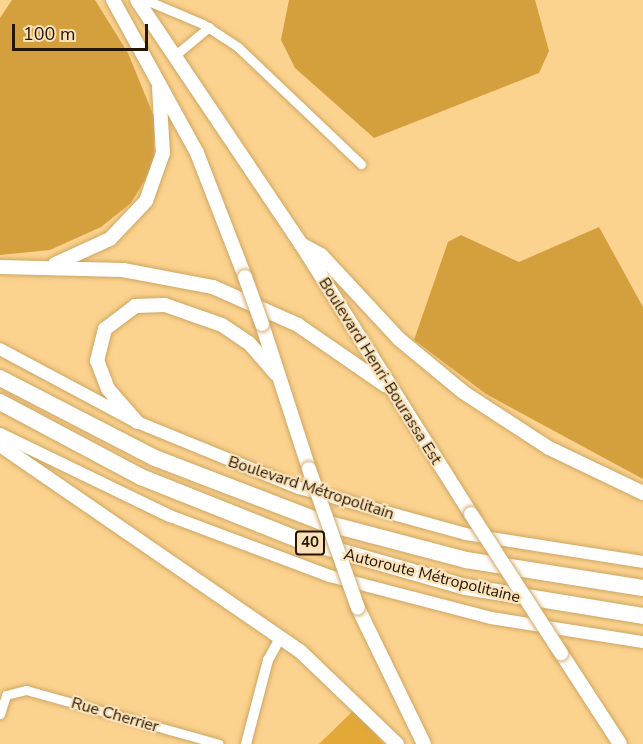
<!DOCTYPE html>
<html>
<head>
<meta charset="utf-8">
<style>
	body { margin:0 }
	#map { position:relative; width:643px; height:744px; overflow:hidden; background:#fbd28e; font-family:"Nunito Sans",sans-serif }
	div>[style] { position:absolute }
	.green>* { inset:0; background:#e2a838 }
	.forest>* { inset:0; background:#d4a03e }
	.roads { filter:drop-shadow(0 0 2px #cea663) drop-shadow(0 0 2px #cea663) }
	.minor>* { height:9px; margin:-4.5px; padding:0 4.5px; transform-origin:4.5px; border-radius:4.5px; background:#fff }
	.tertiary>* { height:10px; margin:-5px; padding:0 5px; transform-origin:5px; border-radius:5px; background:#fff }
	.secondary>* { height:12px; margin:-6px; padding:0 6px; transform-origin:6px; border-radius:6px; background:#fff }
	.primary>* { height:14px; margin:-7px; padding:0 7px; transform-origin:7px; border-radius:7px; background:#fff }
	.motorway>* { height:16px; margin:-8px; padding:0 8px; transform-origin:8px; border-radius:8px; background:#fff }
	.bridges { filter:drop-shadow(0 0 2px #cea663) drop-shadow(0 0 2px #cea663) }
	.primary-bridge>* { height:14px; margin:-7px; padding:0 7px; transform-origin:7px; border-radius:7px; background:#fff }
	span { translate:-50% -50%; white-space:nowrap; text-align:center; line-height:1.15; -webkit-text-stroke:4.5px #fbe2ba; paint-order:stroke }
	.shield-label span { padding:2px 4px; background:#fbe2ba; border:2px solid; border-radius:4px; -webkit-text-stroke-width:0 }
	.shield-label { font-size:15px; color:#241600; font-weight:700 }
	.street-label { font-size:16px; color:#241600 }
	.scale { position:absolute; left:12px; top:24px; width:136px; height:27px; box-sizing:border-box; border:3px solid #241600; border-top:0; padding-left:8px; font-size:18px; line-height:21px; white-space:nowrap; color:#241600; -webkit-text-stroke:4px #fbe2ba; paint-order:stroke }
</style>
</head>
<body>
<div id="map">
	<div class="green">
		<i style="clip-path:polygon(354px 710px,384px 744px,319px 744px)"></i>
	</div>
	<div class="forest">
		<i style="clip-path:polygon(12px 0,95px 0,128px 53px,154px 117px,154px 165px,131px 203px,101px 227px,50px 250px,0 255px,0 18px)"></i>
		<i style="clip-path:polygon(289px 0,535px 0,549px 51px,539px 73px,374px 138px,295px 68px,281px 40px)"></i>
		<i style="clip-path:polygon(599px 227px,643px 307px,643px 479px,486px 394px,414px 340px,448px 242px,461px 235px,519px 262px)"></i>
	</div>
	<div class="roads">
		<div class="minor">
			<i style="left:146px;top:0;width:62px;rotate:22.8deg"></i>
			<i style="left:203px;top:24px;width:42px;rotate:33.3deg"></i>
			<i style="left:238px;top:47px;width:170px;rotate:43.6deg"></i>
			<i style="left:173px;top:57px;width:47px;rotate:-39.8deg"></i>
			<i style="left:0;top:714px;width:20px;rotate:-72deg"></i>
			<i style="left:6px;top:695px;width:21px;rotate:-14deg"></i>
			<i style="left:26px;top:690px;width:200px;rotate:15.6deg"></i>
		</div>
		<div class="tertiary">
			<i style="left:246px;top:744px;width:87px;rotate:-75.3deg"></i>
			<i style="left:268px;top:660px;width:25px;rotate:-61deg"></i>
		</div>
		<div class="secondary">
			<i style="left:0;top:349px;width:155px;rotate:28.1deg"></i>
			<i style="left:137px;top:422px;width:175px;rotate:22.2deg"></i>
			<i style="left:299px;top:488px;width:173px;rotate:15.4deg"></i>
			<i style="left:466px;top:534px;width:179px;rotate:9deg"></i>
			<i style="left:0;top:434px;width:189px;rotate:25.8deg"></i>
			<i style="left:170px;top:516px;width:171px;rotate:20.6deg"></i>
			<i style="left:330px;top:576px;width:166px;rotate:14.6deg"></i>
			<i style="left:491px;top:618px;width:154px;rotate:9deg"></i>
		</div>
		<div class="primary">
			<i style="left:113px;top:0;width:175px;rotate:61.2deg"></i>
			<i style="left:197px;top:153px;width:133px;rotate:68.8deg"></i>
			<i style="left:137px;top:0;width:294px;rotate:56.1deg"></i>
			<i style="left:301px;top:244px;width:319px;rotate:57.8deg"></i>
			<i style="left:301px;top:244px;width:23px;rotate:29deg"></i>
			<i style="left:321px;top:255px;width:115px;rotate:47.1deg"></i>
			<i style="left:399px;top:339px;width:83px;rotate:39.6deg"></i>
			<i style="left:463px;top:392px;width:103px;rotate:33.1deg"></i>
			<i style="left:549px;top:448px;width:104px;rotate:25.6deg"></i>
			<i style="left:55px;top:264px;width:60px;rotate:-24.4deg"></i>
			<i style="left:110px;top:239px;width:52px;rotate:-46.5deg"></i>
			<i style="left:146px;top:201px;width:51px;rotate:-70.5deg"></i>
			<i style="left:163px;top:153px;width:65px;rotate:-93.5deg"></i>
			<i style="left:0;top:267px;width:123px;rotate:1.4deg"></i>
			<i style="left:123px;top:270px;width:92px;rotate:10.7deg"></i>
			<i style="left:213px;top:287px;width:93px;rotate:24.1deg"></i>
			<i style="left:298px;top:325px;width:106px;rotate:34.6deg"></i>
			<i style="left:262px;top:324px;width:152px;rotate:72deg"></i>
			<i style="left:137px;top:422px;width:44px;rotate:-131.3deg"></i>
			<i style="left:108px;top:389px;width:30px;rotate:-111deg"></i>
			<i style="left:97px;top:361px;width:33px;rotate:-76deg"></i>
			<i style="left:105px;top:329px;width:38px;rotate:-37deg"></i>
			<i style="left:135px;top:306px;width:30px;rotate:-2deg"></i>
			<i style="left:165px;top:305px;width:60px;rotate:19.3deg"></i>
			<i style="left:222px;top:325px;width:32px;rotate:34deg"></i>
			<i style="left:249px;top:343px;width:41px;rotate:48.9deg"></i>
			<i style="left:0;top:445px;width:365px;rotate:34.5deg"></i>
			<i style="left:301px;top:652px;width:133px;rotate:43.8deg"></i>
			<i style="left:358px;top:608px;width:151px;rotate:64.1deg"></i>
			<i style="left:561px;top:653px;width:108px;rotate:57deg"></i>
		</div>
		<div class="motorway">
			<i style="left:0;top:378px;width:174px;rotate:27.3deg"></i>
			<i style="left:155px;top:458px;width:179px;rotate:21deg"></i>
			<i style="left:322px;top:522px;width:149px;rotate:14.8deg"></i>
			<i style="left:466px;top:560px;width:179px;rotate:9deg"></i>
			<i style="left:0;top:402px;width:160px;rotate:28deg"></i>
			<i style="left:141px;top:477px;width:168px;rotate:21.7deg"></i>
			<i style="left:297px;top:539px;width:176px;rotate:15.9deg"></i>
			<i style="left:466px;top:587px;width:179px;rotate:9.3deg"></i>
		</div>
	</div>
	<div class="bridges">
		<div class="primary-bridge">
			<i style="left:245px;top:277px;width:50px;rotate:70.1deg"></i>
			<i style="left:309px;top:469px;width:147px;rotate:70.6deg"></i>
			<i style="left:471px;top:514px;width:166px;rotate:57.1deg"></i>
		</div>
	</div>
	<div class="shield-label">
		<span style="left:310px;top:543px">40</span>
	</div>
	<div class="street-label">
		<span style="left:380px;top:371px;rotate:58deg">Boulevard Henri-Bourassa Est</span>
		<span style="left:311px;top:488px;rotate:18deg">Boulevard Métropolitain</span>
		<span style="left:432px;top:576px;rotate:14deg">Autoroute Métropolitaine</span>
		<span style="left:115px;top:715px;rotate:16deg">Rue Cherrier</span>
	</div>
	<div class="scale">100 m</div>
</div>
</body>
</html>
